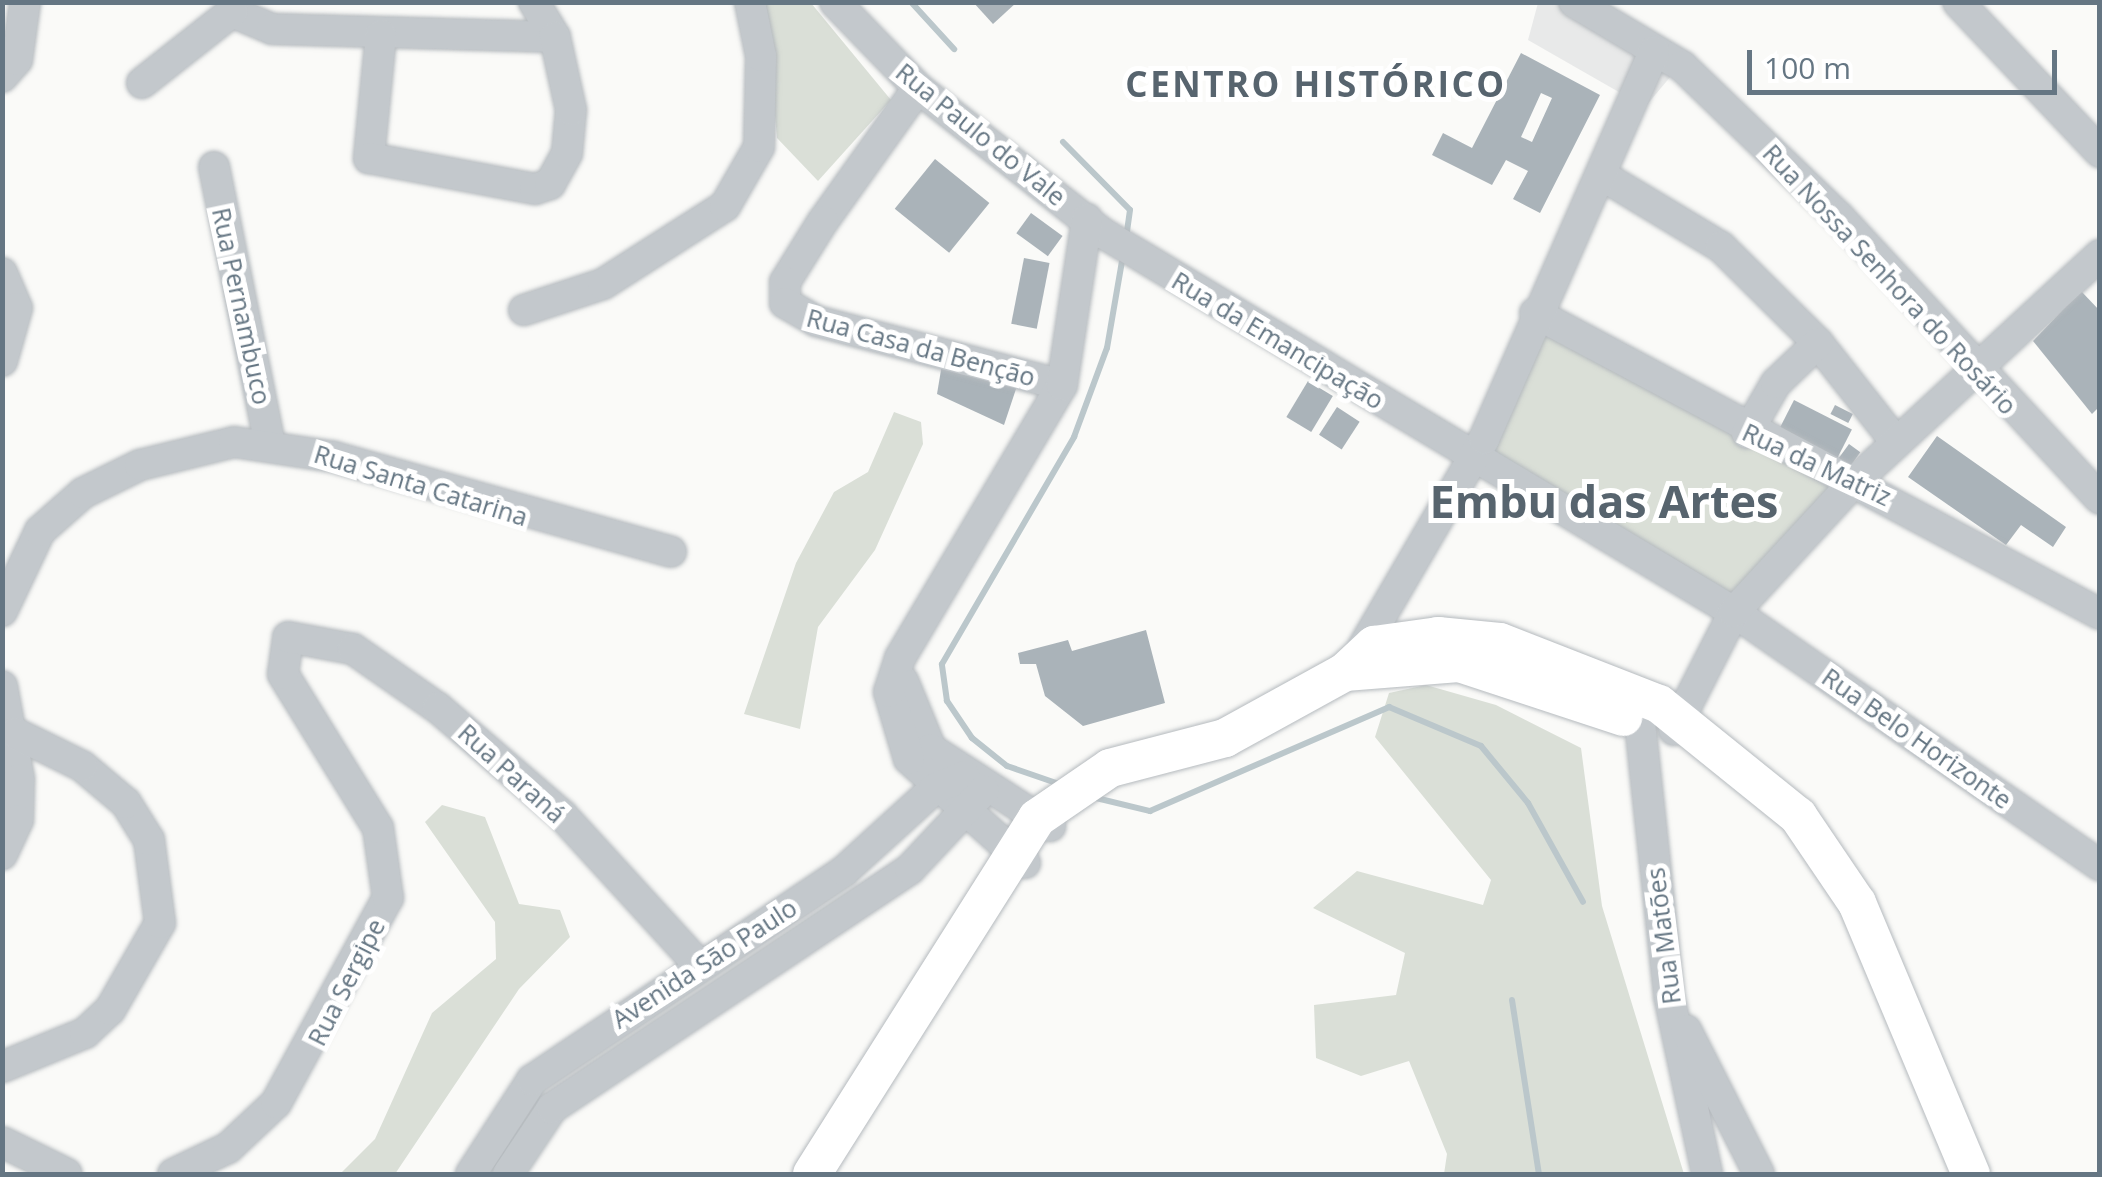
<!DOCTYPE html>
<html>
<head>
<meta charset="utf-8">
<style>
	body { margin:0 }
	#map { position:relative; width:2102px; height:1177px; overflow:hidden; background:#fafaf8; font-family:"Open Sans",sans-serif }
	div>[style] { position:absolute }
	.built>* { inset:0; background:#e8e9e9 }
	.green>* { inset:0; background:#dadfd7 }
	.stream>* { height:6px; margin:-3px; padding:0 3px; transform-origin:3px; border-radius:3px; background:#bbc7cb }
	.building>* { inset:0; background:#aab3b9; transform-origin:0 0 }
	.roads { filter:drop-shadow(0 0 2px #b5babe) drop-shadow(0 0 2px #b5babe) }
	.minor>* { height:30px; margin:-15px; padding:0 15px; transform-origin:15px; border-radius:15px; background:#c3c8cc }
	.major>* { height:38px; margin:-19px; padding:0 19px; transform-origin:19px; border-radius:19px; background:#fff }
	span { translate:-50% -50%; white-space:nowrap; text-align:center; line-height:1.15; -webkit-text-stroke:10px #fff; paint-order:stroke }
	.street-label { font-size:25px; color:#657683 }
	.district-label { font-size:35px; color:#57646e; font-weight:700; letter-spacing:2.5px }
	.town-label { font-size:45px; color:#57646e; font-weight:700 }
	.frame { position:absolute; inset:0; border:5px solid #657683; pointer-events:none }
	.scale { position:absolute; left:1747px; top:50px; width:310px; height:45px; box-sizing:border-box; border:5px solid #657683; border-top:0; padding-left:12px; font-size:30px; line-height:35px; white-space:nowrap; color:#657683; -webkit-text-stroke:8px #fff; paint-order:stroke }
</style>
</head>
<body>
<div id="map">
	<div class="built">
		<i style="clip-path:polygon(1538px 3px,1594px 3px,1687px 57px,1645px 107px,1528px 40px)"></i>
	</div>
	<div class="green">
		<i style="clip-path:polygon(765px 3px,811px 3px,891px 100px,818px 181px,777px 138px)"></i>
		<i style="clip-path:polygon(1541px 323px,1829px 487px,1731px 596px,1484px 455px)"></i>
		<i style="clip-path:polygon(894px 412px,921px 422px,923px 444px,875px 550px,818px 627px,800px 729px,744px 714px,796px 563px,834px 492px,868px 472px)"></i>
		<i style="clip-path:polygon(1426px 685px,1496px 705px,1581px 748px,1602px 906px,1684px 1174px,1444px 1174px,1447px 1154px,1409px 1061px,1361px 1076px,1316px 1058px,1314px 1005px,1396px 995px,1405px 953px,1313px 908px,1357px 871px,1483px 905px,1491px 880px,1375px 737px,1389px 693px)"></i>
		<i style="clip-path:polygon(442px 805px,485px 817px,519px 904px,560px 910px,570px 937px,519px 989px,395px 1174px,340px 1174px,375px 1139px,432px 1013px,496px 959px,495px 922px,425px 822px)"></i>
	</div>
	<div class="stream">
		<i style="left:911px;top:2px;width:64px;rotate:47.5deg"></i>
		<i style="left:1063px;top:142px;width:95px;rotate:45.4deg"></i>
		<i style="left:1130px;top:210px;width:28px;rotate:98deg"></i>
		<i style="left:1062px;top:785px;width:58px;rotate:-160.9deg"></i>
		<i style="left:1007px;top:766px;width:45px;rotate:-141.3deg"></i>
		<i style="left:972px;top:738px;width:45px;rotate:-124deg"></i>
		<i style="left:947px;top:701px;width:37px;rotate:-98deg"></i>
		<i style="left:942px;top:664px;width:263px;rotate:-59.8deg"></i>
		<i style="left:1074px;top:437px;width:95px;rotate:-69.7deg"></i>
		<i style="left:1107px;top:348px;width:94px;rotate:-80.2deg"></i>
		<i style="left:1092px;top:797px;width:60px;rotate:13.6deg"></i>
		<i style="left:1150px;top:811px;width:261px;rotate:-23.5deg"></i>
		<i style="left:1389px;top:707px;width:100px;rotate:23deg"></i>
		<i style="left:1481px;top:746px;width:74px;rotate:50.5deg"></i>
		<i style="left:1528px;top:803px;width:113px;rotate:60.9deg"></i>
		<i style="left:1512px;top:1000px;width:176px;rotate:81.2deg"></i>
	</div>
	<div class="building">
		<i style="clip-path:polygon(973px 2px,1017px 2px,993px 24px)"></i>
		<i style="clip-path:polygon(evenodd,1521px 53px,1600px 95px,1540px 213px,1513px 199px,1528px 171px,1506px 160px,1492px 185px,1432px 155px,1443px 133px,1472px 148px,1521px 53px,1541px 93px,1552px 98px,1532px 142px,1521px 137px,1541px 93px)"></i>
		<i style="left:935px;top:159px;width:70px;height:64px;rotate:39deg"></i>
		<i style="left:1031px;top:213px;width:39px;height:25px;rotate:36deg"></i>
		<i style="left:1024px;top:258px;width:26px;height:67px;rotate:11deg"></i>
		<i style="clip-path:polygon(2081px 291px,2100px 311px,2100px 406px,2092px 414px,2033px 341px)"></i>
		<i style="clip-path:polygon(942px 364px,1018px 383px,1004px 425px,937px 394px)"></i>
		<i style="left:1308px;top:381px;width:29px;height:42px;rotate:31deg"></i>
		<i style="left:1794px;top:400px;width:65px;height:41px;rotate:27deg"></i>
		<i style="left:1835px;top:405px;width:20px;height:10px;rotate:27deg"></i>
		<i style="left:1337px;top:407px;width:27px;height:33px;rotate:33deg"></i>
		<i style="clip-path:polygon(1937px 436px,2066px 527px,2053px 547px,2021px 525px,2006px 545px,1908px 477px)"></i>
		<i style="left:1849px;top:444px;width:14px;height:25px;rotate:36deg"></i>
		<i style="clip-path:polygon(1146px 630px,1165px 703px,1083px 726px,1045px 696px,1036px 664px,1020px 664px,1018px 653px,1068px 640px,1072px 651px)"></i>
	</div>
	<div class="roads">
		<div class="minor">
			<i style="left:835px;top:2px;width:120px;rotate:46deg"></i>
			<i style="left:918px;top:88px;width:233px;rotate:38.2deg"></i>
			<i style="left:1101px;top:232px;width:738px;rotate:30.98deg"></i>
			<i style="left:1734px;top:612px;width:445px;rotate:34.7deg"></i>
			<i style="left:1574px;top:2px;width:126px;rotate:30.7deg"></i>
			<i style="left:1682px;top:66px;width:218px;rotate:43.9deg"></i>
			<i style="left:1839px;top:217px;width:384px;rotate:47.2deg"></i>
			<i style="left:1958px;top:2px;width:207px;rotate:46.6deg"></i>
			<i style="left:232px;top:12px;width:43px;rotate:23deg"></i>
			<i style="left:272px;top:29px;width:283px;rotate:1.6deg"></i>
			<i style="left:555px;top:37px;width:41px;rotate:-121deg"></i>
			<i style="left:381px;top:35px;width:124px;rotate:95.6deg"></i>
			<i style="left:369px;top:158px;width:169px;rotate:10.6deg"></i>
			<i style="left:535px;top:189px;width:16px;rotate:-18deg"></i>
			<i style="left:550px;top:184px;width:35px;rotate:-61deg"></i>
			<i style="left:567px;top:153px;width:43px;rotate:-84.7deg"></i>
			<i style="left:571px;top:110px;width:75px;rotate:-102.4deg"></i>
			<i style="left:2px;top:77px;width:23px;rotate:-49deg"></i>
			<i style="left:17px;top:60px;width:59px;rotate:-82.1deg"></i>
			<i style="left:142px;top:83px;width:115px;rotate:-38.3deg"></i>
			<i style="left:918px;top:88px;width:163px;rotate:125.5deg"></i>
			<i style="left:823px;top:221px;width:72px;rotate:121.9deg"></i>
			<i style="left:785px;top:282px;width:21px;rotate:90deg"></i>
			<i style="left:785px;top:303px;width:36px;rotate:30deg"></i>
			<i style="left:816px;top:321px;width:254px;rotate:14.6deg"></i>
			<i style="left:214px;top:167px;width:284px;rotate:78.6deg"></i>
			<i style="left:1603px;top:176px;width:138px;rotate:31deg"></i>
			<i style="left:1721px;top:247px;width:136px;rotate:44.7deg"></i>
			<i style="left:1818px;top:343px;width:126px;rotate:51.8deg"></i>
			<i style="left:2px;top:273px;width:38px;rotate:67deg"></i>
			<i style="left:17px;top:308px;width:55px;rotate:105.8deg"></i>
			<i style="left:524px;top:310px;width:83px;rotate:-18.2deg"></i>
			<i style="left:603px;top:284px;width:145px;rotate:-32.6deg"></i>
			<i style="left:725px;top:206px;width:68px;rotate:-60deg"></i>
			<i style="left:759px;top:147px;width:91px;rotate:-88.7deg"></i>
			<i style="left:761px;top:56px;width:55px;rotate:-101.5deg"></i>
			<i style="left:1535px;top:313px;width:640px;rotate:28.05deg"></i>
			<i style="left:1747px;top:433px;width:58px;rotate:-59.9deg"></i>
			<i style="left:1776px;top:383px;width:58px;rotate:-43.6deg"></i>
			<i style="left:2px;top:611px;width:89px;rotate:-64.6deg"></i>
			<i style="left:40px;top:531px;width:57px;rotate:-41.5deg"></i>
			<i style="left:83px;top:493px;width:64px;rotate:-26.2deg"></i>
			<i style="left:140px;top:465px;width:97px;rotate:-13.7deg"></i>
			<i style="left:234px;top:442px;width:101px;rotate:8.5deg"></i>
			<i style="left:334px;top:457px;width:350px;rotate:15.7deg"></i>
			<i style="left:1359px;top:654px;width:249px;rotate:-59.8deg"></i>
			<i style="left:1484px;top:439px;width:423px;rotate:-66.3deg"></i>
			<i style="left:903px;top:681px;width:74px;rotate:67.6deg"></i>
			<i style="left:931px;top:749px;width:142px;rotate:32.9deg"></i>
			<i style="left:2px;top:686px;width:95px;rotate:79.6deg"></i>
			<i style="left:19px;top:779px;width:41px;rotate:91.4deg"></i>
			<i style="left:18px;top:820px;width:38px;rotate:115deg"></i>
			<i style="left:1637px;top:695px;width:303px;rotate:83.9deg"></i>
			<i style="left:1669px;top:996px;width:182px;rotate:77.9deg"></i>
			<i style="left:1674px;top:730px;width:132px;rotate:-63deg"></i>
			<i style="left:1734px;top:612px;width:177px;rotate:-47.3deg"></i>
			<i style="left:1854px;top:482px;width:335px;rotate:-42.7deg"></i>
			<i style="left:1025px;top:863px;width:156px;rotate:-138.1deg"></i>
			<i style="left:909px;top:759px;width:70px;rotate:-106.6deg"></i>
			<i style="left:889px;top:692px;width:36px;rotate:-72deg"></i>
			<i style="left:900px;top:658px;width:317px;rotate:-59.3deg"></i>
			<i style="left:1062px;top:385px;width:168px;rotate:-81.4deg"></i>
			<i style="left:1686px;top:1030px;width:161px;rotate:63.1deg"></i>
			<i style="left:2px;top:1067px;width:90px;rotate:-22.3deg"></i>
			<i style="left:85px;top:1033px;width:34px;rotate:-43deg"></i>
			<i style="left:110px;top:1010px;width:100px;rotate:-60.1deg"></i>
			<i style="left:160px;top:923px;width:84px;rotate:-97.5deg"></i>
			<i style="left:149px;top:840px;width:44px;rotate:-121.9deg"></i>
			<i style="left:126px;top:803px;width:57px;rotate:-139.9deg"></i>
			<i style="left:82px;top:766px;width:75px;rotate:-153.8deg"></i>
			<i style="left:2px;top:1142px;width:72px;rotate:26.2deg"></i>
			<i style="left:173px;top:1174px;width:61px;rotate:-25.3deg"></i>
			<i style="left:228px;top:1148px;width:66px;rotate:-43.2deg"></i>
			<i style="left:276px;top:1103px;width:234px;rotate:-61.4deg"></i>
			<i style="left:388px;top:898px;width:71px;rotate:-98.1deg"></i>
			<i style="left:378px;top:828px;width:181px;rotate:-121.7deg"></i>
			<i style="left:283px;top:674px;width:37px;rotate:-82deg"></i>
			<i style="left:288px;top:637px;width:66px;rotate:10.5deg"></i>
			<i style="left:353px;top:649px;width:103px;rotate:34.8deg"></i>
			<i style="left:438px;top:708px;width:164px;rotate:40.8deg"></i>
			<i style="left:562px;top:815px;width:205px;rotate:47.6deg"></i>
			<i style="left:471px;top:1174px;width:112px;rotate:-57deg"></i>
			<i style="left:532px;top:1080px;width:376px;rotate:-33.8deg"></i>
			<i style="left:844px;top:871px;width:122px;rotate:-42.3deg"></i>
			<i style="left:934px;top:789px;width:33px;rotate:-23deg"></i>
			<i style="left:508px;top:1174px;width:79px;rotate:-56.3deg"></i>
			<i style="left:552px;top:1108px;width:430px;rotate:-33.7deg"></i>
			<i style="left:910px;top:869px;width:108px;rotate:-46.9deg"></i>
		</div>
		<div class="major">
			<i style="left:1345px;top:672px;width:114px;rotate:-4.5deg"></i>
			<i style="left:1459px;top:663px;width:173px;rotate:18.2deg"></i>
			<i style="left:812px;top:1174px;width:421px;rotate:-57.7deg"></i>
			<i style="left:1037px;top:818px;width:88px;rotate:-34.4deg"></i>
			<i style="left:1110px;top:768px;width:119px;rotate:-14.6deg"></i>
			<i style="left:1225px;top:738px;width:137px;rotate:-28.8deg"></i>
			<i style="left:1345px;top:672px;width:40px;rotate:-43deg"></i>
			<i style="left:1374px;top:645px;width:65px;rotate:-8deg"></i>
			<i style="left:1438px;top:636px;width:62px;rotate:5.5deg"></i>
			<i style="left:1500px;top:642px;width:171px;rotate:21.3deg"></i>
			<i style="left:1659px;top:704px;width:179px;rotate:38.9deg"></i>
			<i style="left:1798px;top:816px;width:105px;rotate:55.9deg"></i>
			<i style="left:1857px;top:903px;width:294px;rotate:67.2deg"></i>
		</div>
	</div>
	<div class="street-label">
		<span style="left:981px;top:134px;rotate:39deg">Rua Paulo do Vale</span>
		<span style="left:1890px;top:279px;rotate:47deg">Rua Nossa Senhora do Rosário</span>
		<span style="left:242px;top:306px;rotate:78deg">Rua Pernambuco</span>
		<span style="left:1278px;top:340px;rotate:31deg">Rua da Emancipação</span>
		<span style="left:921px;top:347px;rotate:15deg">Rua Casa da Benção</span>
		<span style="left:1817px;top:464px;rotate:25deg">Rua da Matriz</span>
		<span style="left:421px;top:485px;rotate:17deg">Rua Santa Catarina</span>
		<span style="left:1917px;top:738px;rotate:35deg">Rua Belo Horizonte</span>
		<span style="left:512px;top:773px;rotate:42deg">Rua Paraná</span>
		<span style="left:1663px;top:936px;rotate:-97deg">Rua Matões</span>
		<span style="left:704px;top:963px;rotate:-33deg">Avenida São Paulo</span>
		<span style="left:346px;top:982px;rotate:-63deg">Rua Sergipe</span>
	</div>
	<div class="district-label">
		<span style="left:1316px;top:84px">CENTRO HISTÓRICO</span>
	</div>
	<div class="town-label">
		<span style="left:1604px;top:501px">Embu das Artes</span>
	</div>
	<div class="frame"></div>
	<div class="scale">100 m</div>
</div>
</body>
</html>
